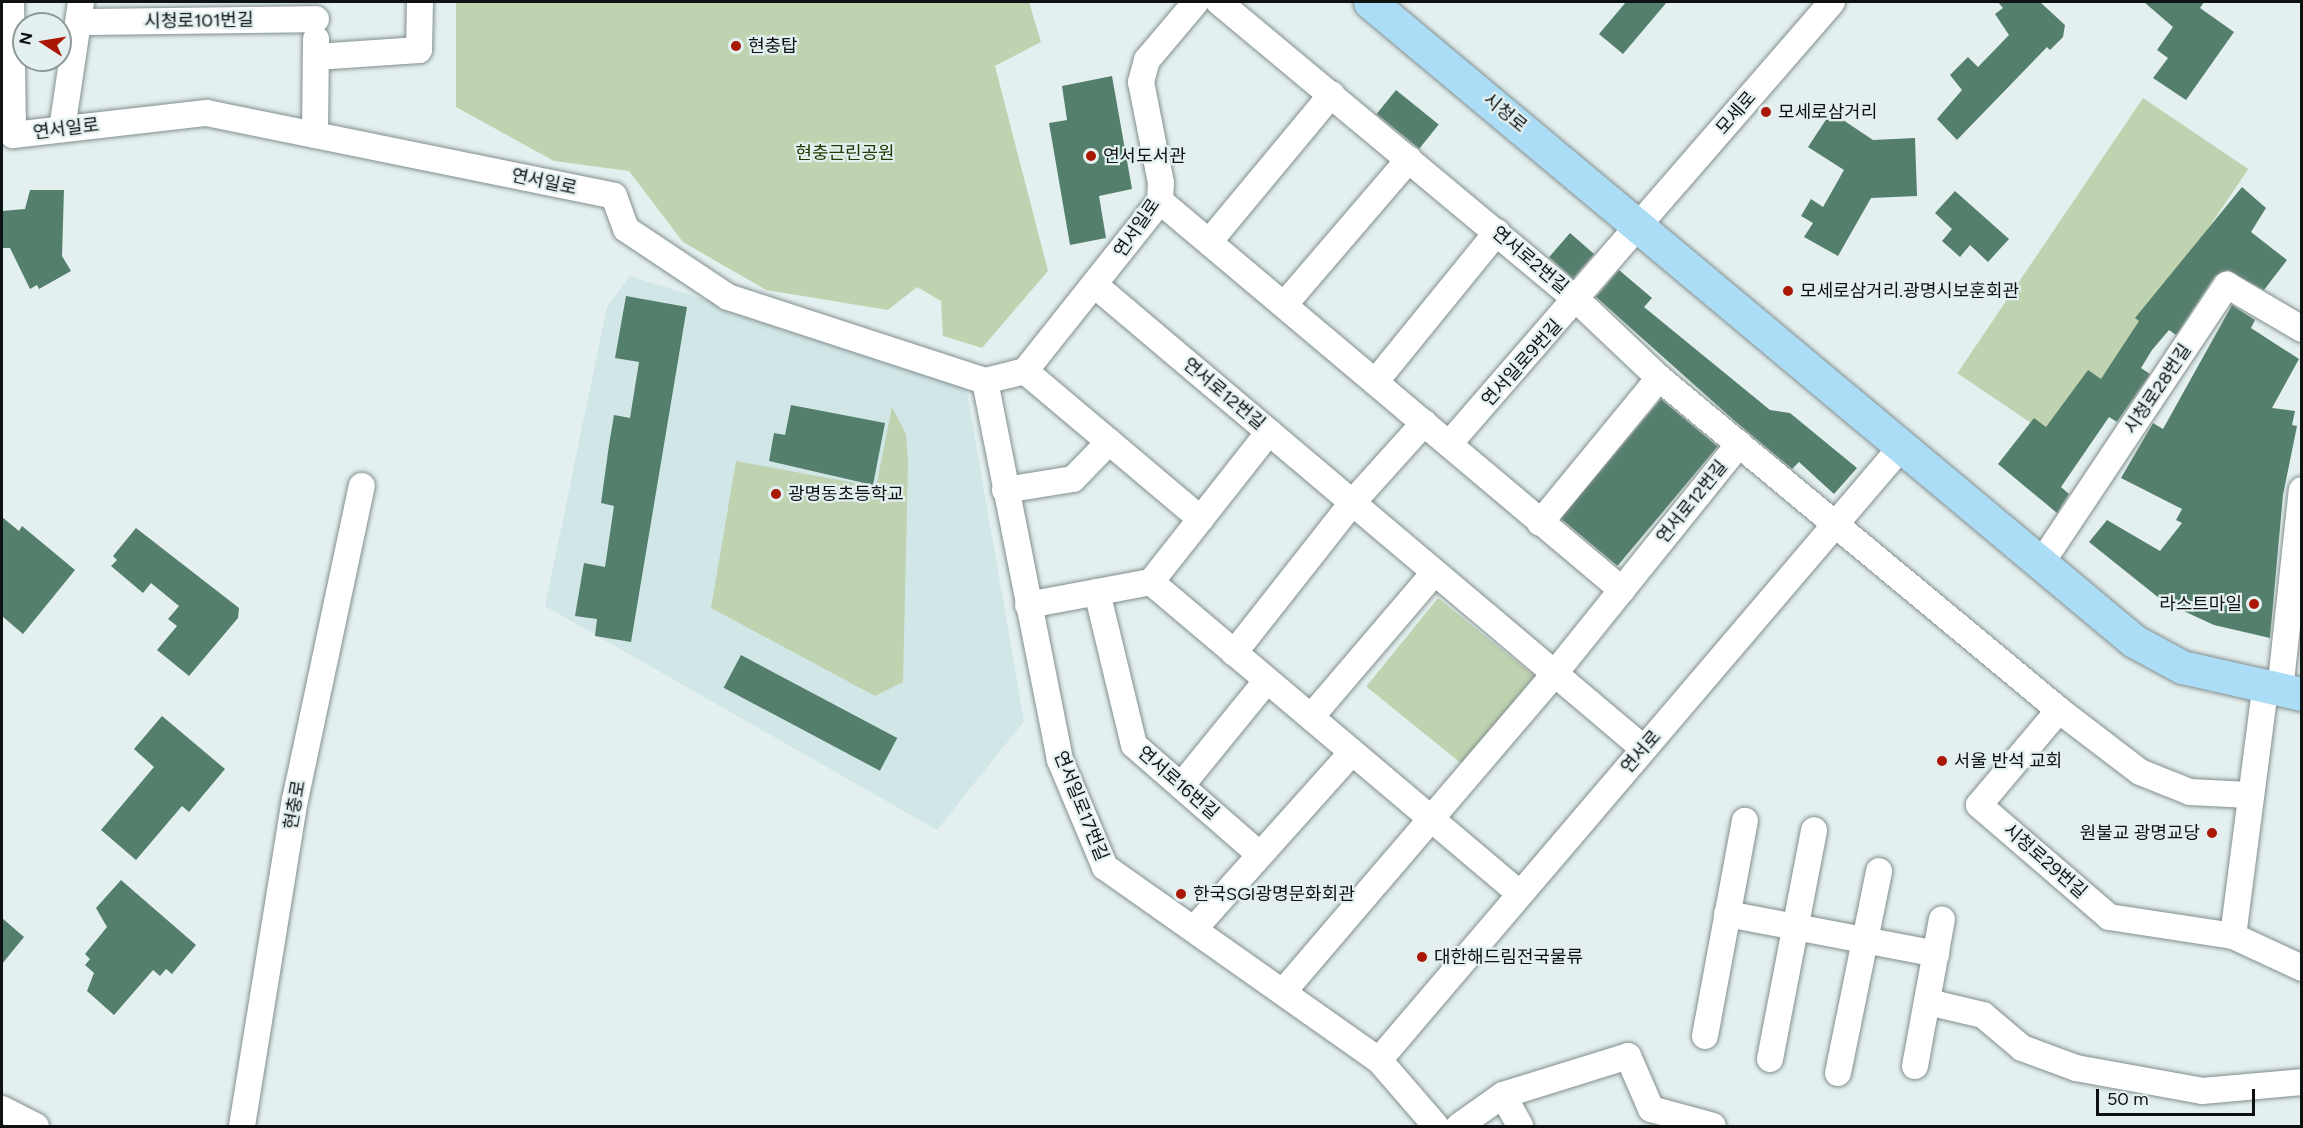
<!DOCTYPE html>
<html>
<head>
<meta charset="utf-8">
<style>
	body { margin:0 }
	#map { position:relative; width:2303px; height:1128px; overflow:hidden; background:#e4f0f0; font-family:Figtree,"Noto Sans KR",sans-serif }
	div>[style] { position:absolute }
	.built>* { inset:0; background:#d1e6e6 }
	.green>* { inset:0; background:#c0d3b0; transform-origin:0 0 }
	.building>* { inset:0; background:#547f6c; transform-origin:0 0 }
	.roads { filter:drop-shadow(0 0 2px #838e8e) drop-shadow(0 0 2px #838e8e) }
	.minor>* { height:26px; margin:-13px; padding:0 13px; transform-origin:13px; border-radius:13px; background:#fff }
	.major>* { height:33px; margin:-16.5px; padding:0 16.5px; transform-origin:16.5px; border-radius:16.5px; background:#acddf6 }
	.dots>* { width:16px; height:16px; translate:-50% -50%; box-sizing:border-box; border:3px solid #e4f0f0; border-radius:50% }
	span { translate:-50% -50%; white-space:nowrap; text-align:center; line-height:1.15; -webkit-text-stroke:4.5px #e4f0f0; paint-order:stroke }
	.street-label { font-size:18px; color:#0e1212 }
	.poi-label { font-size:18px; color:#0e1212 }
	.left { translate:0 -50%; text-align:left }
	.right { translate:-100% -50%; text-align:right }
	.park-label { font-size:18px; color:#203900 }
	.frame { position:absolute; inset:0; border:3px solid #0e1212; pointer-events:none }
	.north { position:absolute; left:12px; top:12px; width:60px; height:60px; box-sizing:border-box; background:#e4f0f0; border:2px solid #8e9797; border-radius:50%; rotate:282deg; font-size:16px; font-weight:700; line-height:24px; text-align:center; color:#0e1212 }
	.north::after { content:''; display:block; margin:auto; width:21px; height:27px; background:#a91805; clip-path:polygon(50% 0,100% 100%,50% 72%,0 100%) }
	.scale { position:absolute; left:2096px; top:1089px; width:159px; height:27px; box-sizing:border-box; border:3px solid #0e1212; border-top:0; padding-left:8px; font-size:18px; line-height:21px; white-space:nowrap; color:#0e1212; -webkit-text-stroke:4px #e4f0f0; paint-order:stroke }
</style>
</head>
<body>
<div id="map">
	<div class="built">
		<i style="clip-path:polygon(630px 276px,965px 381px,1024px 721px,937px 830px,545px 606px,607px 307px)"></i>
	</div>
	<div class="green">
		<i style="clip-path:polygon(456px 2px,1029px 2px,1041px 42px,995px 66px,1048px 271px,982px 348px,943px 336px,941px 301px,917px 287px,888px 310px,766px 290px,683px 242px,629px 171px,554px 161px,456px 107px)"></i>
		<i style="left:2143px;top:98px;width:127px;height:332px;rotate:34deg"></i>
		<i style="clip-path:polygon(892px 407px,906px 434px,908px 462px,903px 682px,875px 696px,711px 608px,736px 461px,876px 487px)"></i>
		<i style="left:1438px;top:598px;width:124px;height:114px;rotate:39deg"></i>
	</div>
	<div class="building">
		<i style="clip-path:polygon(1626px 2px,1667px 2px,1623px 54px,1599px 34px)"></i>
		<i style="clip-path:polygon(1998px 2px,2040px 2px,2065px 25px,2063px 37px,2050px 50px,2047px 47px,1957px 140px,1937px 119px,1962px 90px,1950px 75px,1968px 57px,1978px 67px,2009px 35px,1995px 14px,2003px 8px)"></i>
		<i style="clip-path:polygon(2144px 2px,2204px 2px,2200px 8px,2234px 32px,2186px 100px,2153px 78px,2168px 58px,2157px 50px,2173px 27px)"></i>
		<i style="clip-path:polygon(1112px 76px,1132px 189px,1099px 196px,1106px 238px,1070px 245px,1049px 123px,1067px 120px,1062px 86px)"></i>
		<i style="left:1396px;top:90px;width:55px;height:31px;rotate:39deg"></i>
		<i style="clip-path:polygon(1831px 112px,1873px 140px,1915px 138px,1917px 196px,1871px 198px,1838px 256px,1804px 237px,1813px 223px,1801px 216px,1811px 199px,1823px 207px,1844px 170px,1808px 147px)"></i>
		<i style="clip-path:polygon(2242px 187px,2266px 208px,2251px 232px,2287px 260px,2264px 290px,2228px 270px,2215px 276px,2176px 335px,2169px 330px,2152px 350px,2141px 368px,2150px 374px,2117px 422px,2109px 417px,2061px 487px,2069px 494px,2057px 513px,1998px 464px,2034px 418px,2046px 427px,2088px 370px,2101px 379px,2139px 321px,2135px 318px)"></i>
		<i style="clip-path:polygon(30px 190px,64px 190px,62px 256px,71px 271px,39px 289px,37px 285px,30px 289px,10px 248px,2px 248px,2px 211px,25px 209px)"></i>
		<i style="clip-path:polygon(1955px 191px,2009px 239px,1988px 262px,1970px 245px,1960px 257px,1942px 241px,1952px 229px,1935px 213px)"></i>
		<i style="left:1570px;top:233px;width:32px;height:32px;rotate:41deg"></i>
		<i style="clip-path:polygon(1619px 270px,1652px 298px,1644px 307px,1770px 410px,1790px 413px,1857px 468px,1834px 494px,1799px 462px,1792px 469px,1737px 423px,1596px 297px)"></i>
		<i style="clip-path:polygon(626px 296px,687px 307px,631px 642px,595px 636px,597px 619px,575px 616px,584px 563px,605px 567px,614px 506px,601px 503px,609px 445px,614px 415px,630px 418px,639px 362px,615px 358px)"></i>
		<i style="clip-path:polygon(2232px 305px,2255px 320px,2251px 328px,2299px 359px,2272px 408px,2295px 411px,2292px 425px,2297px 426px,2283px 495px,2270px 638px,2214px 625px,2164px 602px,2089px 542px,2107px 520px,2160px 551px,2182px 523px,2176px 520px,2182px 509px,2121px 478px,2153px 423px,2163px 429px)"></i>
		<i style="left:1661px;top:399px;width:74px;height:156px;rotate:40deg"></i>
		<i style="clip-path:polygon(791px 405px,885px 423px,873px 485px,769px 461px,774px 433px,785px 435px)"></i>
		<i style="clip-path:polygon(2px 517px,19px 531px,22px 526px,75px 570px,23px 634px,2px 616px)"></i>
		<i style="clip-path:polygon(136px 528px,239px 608px,238px 618px,189px 676px,157px 650px,177px 626px,168px 619px,179px 606px,151px 583px,143px 593px,111px 566px,117px 560px,113px 556px)"></i>
		<i style="left:741px;top:655px;width:177px;height:37px;rotate:28deg"></i>
		<i style="clip-path:polygon(162px 716px,225px 769px,189px 812px,182px 806px,136px 860px,101px 830px,154px 767px,134px 749px)"></i>
		<i style="clip-path:polygon(121px 880px,196px 945px,172px 974px,166px 969px,160px 976px,153px 970px,114px 1015px,87px 991px,94px 973px,85px 965px,90px 959px,85px 954px,107px 927px,96px 908px)"></i>
		<i style="clip-path:polygon(2px 918px,24px 937px,2px 964px)"></i>
	</div>
	<div class="roads">
		<div class="minor">
			<i style="left:11px;top:2px;width:133px;rotate:89.1deg"></i>
			<i style="left:13px;top:135px;width:195px;rotate:-6.5deg"></i>
			<i style="left:207px;top:113px;width:415px;rotate:11.5deg"></i>
			<i style="left:614px;top:196px;width:35px;rotate:70deg"></i>
			<i style="left:626px;top:229px;width:123px;rotate:33.7deg"></i>
			<i style="left:728px;top:297px;width:270px;rotate:18.1deg"></i>
			<i style="left:985px;top:381px;width:41px;rotate:-14deg"></i>
			<i style="left:1025px;top:371px;width:217px;rotate:-51.5deg"></i>
			<i style="left:1160px;top:201px;width:18px;rotate:-87deg"></i>
			<i style="left:1161px;top:183px;width:103px;rotate:-101.2deg"></i>
			<i style="left:1141px;top:82px;width:23px;rotate:-75deg"></i>
			<i style="left:1147px;top:60px;width:76px;rotate:-49.8deg"></i>
			<i style="left:1219px;top:2px;width:467px;rotate:39.8deg"></i>
			<i style="left:1578px;top:301px;width:112px;rotate:43.5deg"></i>
			<i style="left:1659px;top:378px;width:520px;rotate:39.69deg"></i>
			<i style="left:81px;top:22px;width:235px;rotate:-0.7deg"></i>
			<i style="left:316px;top:57px;width:103px;rotate:-3.9deg"></i>
			<i style="left:419px;top:50px;width:48px;rotate:-88.8deg"></i>
			<i style="left:62px;top:129px;width:128px;rotate:-81.5deg"></i>
			<i style="left:315px;top:135px;width:96px;rotate:-89.4deg"></i>
			<i style="left:1160px;top:201px;width:604px;rotate:40.1deg"></i>
			<i style="left:1209px;top:242px;width:192px;rotate:-50.3deg"></i>
			<i style="left:1096px;top:286px;width:717px;rotate:40.19deg"></i>
			<i style="left:1284px;top:305px;width:192px;rotate:-49.4deg"></i>
			<i style="left:1025px;top:371px;width:230px;rotate:40.1deg"></i>
			<i style="left:985px;top:381px;width:386px;rotate:78.8deg"></i>
			<i style="left:1060px;top:760px;width:116px;rotate:67.2deg"></i>
			<i style="left:1105px;top:867px;width:335px;rotate:35.2deg"></i>
			<i style="left:1379px;top:1060px;width:87px;rotate:49.2deg"></i>
			<i style="left:1376px;top:381px;width:192px;rotate:-50.9deg"></i>
			<i style="left:1449px;top:444px;width:585px;rotate:-49.09deg"></i>
			<i style="left:1005px;top:490px;width:69px;rotate:-9.2deg"></i>
			<i style="left:1073px;top:479px;width:52px;rotate:-45.8deg"></i>
			<i style="left:1540px;top:523px;width:188px;rotate:-50.6deg"></i>
			<i style="left:2040px;top:565px;width:337px;rotate:-56.3deg"></i>
			<i style="left:2227px;top:285px;width:87px;rotate:30.4deg"></i>
			<i style="left:1151px;top:582px;width:482px;rotate:40.2deg"></i>
			<i style="left:1097px;top:592px;width:157px;rotate:76.4deg"></i>
			<i style="left:1134px;top:745px;width:164px;rotate:41.1deg"></i>
			<i style="left:1028px;top:605px;width:125px;rotate:-10.6deg"></i>
			<i style="left:1151px;top:582px;width:191px;rotate:-51.8deg"></i>
			<i style="left:1234px;top:653px;width:191px;rotate:-51.8deg"></i>
			<i style="left:1352px;top:503px;width:108px;rotate:-48deg"></i>
			<i style="left:2280px;top:691px;width:202px;rotate:-83.8deg"></i>
			<i style="left:1311px;top:717px;width:189px;rotate:-49.5deg"></i>
			<i style="left:1181px;top:786px;width:136px;rotate:-50.9deg"></i>
			<i style="left:2249px;top:795px;width:59px;rotate:-177.1deg"></i>
			<i style="left:2190px;top:792px;width:54px;rotate:-158.2deg"></i>
			<i style="left:2140px;top:772px;width:102px;rotate:-142.6deg"></i>
			<i style="left:2059px;top:710px;width:124px;rotate:130.1deg"></i>
			<i style="left:1979px;top:805px;width:172px;rotate:40.7deg"></i>
			<i style="left:2109px;top:917px;width:125px;rotate:8.7deg"></i>
			<i style="left:2233px;top:936px;width:76px;rotate:24.9deg"></i>
			<i style="left:1727px;top:914px;width:213px;rotate:10.8deg"></i>
			<i style="left:1194px;top:929px;width:237px;rotate:-48.2deg"></i>
			<i style="left:2233px;top:936px;width:250px;rotate:-82.6deg"></i>
			<i style="left:1283px;top:992px;width:419px;rotate:-49.5deg"></i>
			<i style="left:1555px;top:673px;width:294px;rotate:-51.2deg"></i>
			<i style="left:1928px;top:1002px;width:57px;rotate:13.3deg"></i>
			<i style="left:1983px;top:1015px;width:51px;rotate:40.2deg"></i>
			<i style="left:2022px;top:1048px;width:58px;rotate:20.3deg"></i>
			<i style="left:2076px;top:1068px;width:128px;rotate:10.3deg"></i>
			<i style="left:2202px;top:1091px;width:100px;rotate:-5.1deg"></i>
			<i style="left:1705px;top:1036px;width:219px;rotate:-79.5deg"></i>
			<i style="left:1770px;top:1059px;width:233px;rotate:-79.1deg"></i>
			<i style="left:1379px;top:1060px;width:808px;rotate:-49.57deg"></i>
			<i style="left:1915px;top:1066px;width:149px;rotate:-79.6deg"></i>
			<i style="left:1838px;top:1073px;width:206px;rotate:-78.5deg"></i>
			<i style="left:1503px;top:1095px;width:35px;rotate:61deg"></i>
			<i style="left:2px;top:1109px;width:38px;rotate:27deg"></i>
			<i style="left:242px;top:1126px;width:330px;rotate:-80.8deg"></i>
			<i style="left:295px;top:800px;width:321px;rotate:-78deg"></i>
			<i style="left:1459px;top:1126px;width:54px;rotate:-35.2deg"></i>
			<i style="left:1503px;top:1095px;width:131px;rotate:-17.3deg"></i>
			<i style="left:1628px;top:1056px;width:58px;rotate:66.5deg"></i>
			<i style="left:1651px;top:1109px;width:64px;rotate:15.3deg"></i>
		</div>
		<div class="major">
			<i style="left:1370px;top:2px;width:996px;rotate:39.91deg"></i>
			<i style="left:2134px;top:641px;width:55px;rotate:28.4deg"></i>
			<i style="left:2182px;top:667px;width:123px;rotate:12.7deg"></i>
		</div>
	</div>
	<div class="dots">
		<i style="left:736px;top:46px;background:#a91805"></i>
		<i style="left:1766px;top:112px;background:#a91805"></i>
		<i style="left:1091px;top:156px;background:#a91805"></i>
		<i style="left:1788px;top:291px;background:#a91805"></i>
		<i style="left:776px;top:494px;background:#a91805"></i>
		<i style="left:2254px;top:604px;background:#a91805"></i>
		<i style="left:1942px;top:761px;background:#a91805"></i>
		<i style="left:2212px;top:833px;background:#a91805"></i>
		<i style="left:1181px;top:894px;background:#a91805"></i>
		<i style="left:1422px;top:957px;background:#a91805"></i>
	</div>
	<div class="street-label">
		<span style="left:199px;top:21px;rotate:-1deg">시청로101번길</span>
		<span style="left:1505px;top:113px;rotate:39deg">시청로</span>
		<span style="left:1736px;top:113px;rotate:-49deg">모세로</span>
		<span style="left:66px;top:129px;rotate:-7deg">연서일로</span>
		<span style="left:544px;top:182px;rotate:12deg">연서일로</span>
		<span style="left:1137px;top:228px;rotate:-56deg">연서일로</span>
		<span style="left:1530px;top:260px;rotate:40deg">연서로2번길</span>
		<span style="left:1522px;top:363px;rotate:-48deg">연서일로9번길</span>
		<span style="left:2158px;top:389px;rotate:-56deg">시청로28번길</span>
		<span style="left:1224px;top:394px;rotate:40deg">연서로12번길</span>
		<span style="left:1692px;top:502px;rotate:-51deg">연서로12번길</span>
		<span style="left:1641px;top:752px;rotate:-49deg">연서로</span>
		<span style="left:1178px;top:783px;rotate:41deg">연서로16번길</span>
		<span style="left:295px;top:805px;rotate:-80deg">현충로</span>
		<span style="left:1081px;top:806px;rotate:68deg">연서일로17번길</span>
		<span style="left:2045px;top:861px;rotate:41deg">시청로29번길</span>
	</div>
	<div class="poi-label">
		<span class="left" style="left:748px;top:46px">현충탑</span>
		<span class="left" style="left:1778px;top:112px">모세로삼거리</span>
		<span class="left" style="left:1103px;top:156px">연서도서관</span>
		<span class="left" style="left:1800px;top:291px">모세로삼거리.광명시보훈회관</span>
		<span class="left" style="left:788px;top:494px">광명동초등학교</span>
		<span class="right" style="left:2242px;top:604px">라스트마일</span>
		<span class="left" style="left:1954px;top:761px">서울 반석 교회</span>
		<span class="right" style="left:2200px;top:833px">원불교 광명교당</span>
		<span class="left" style="left:1193px;top:894px">한국SGI광명문화회관</span>
		<span class="left" style="left:1434px;top:957px">대한해드림전국물류</span>
	</div>
	<div class="park-label">
		<span style="left:845px;top:153px">현충근린공원</span>
	</div>
	<div class="frame"></div>
	<div class="north">N</div>
	<div class="scale">50 m</div>
</div>
</body>
</html>
